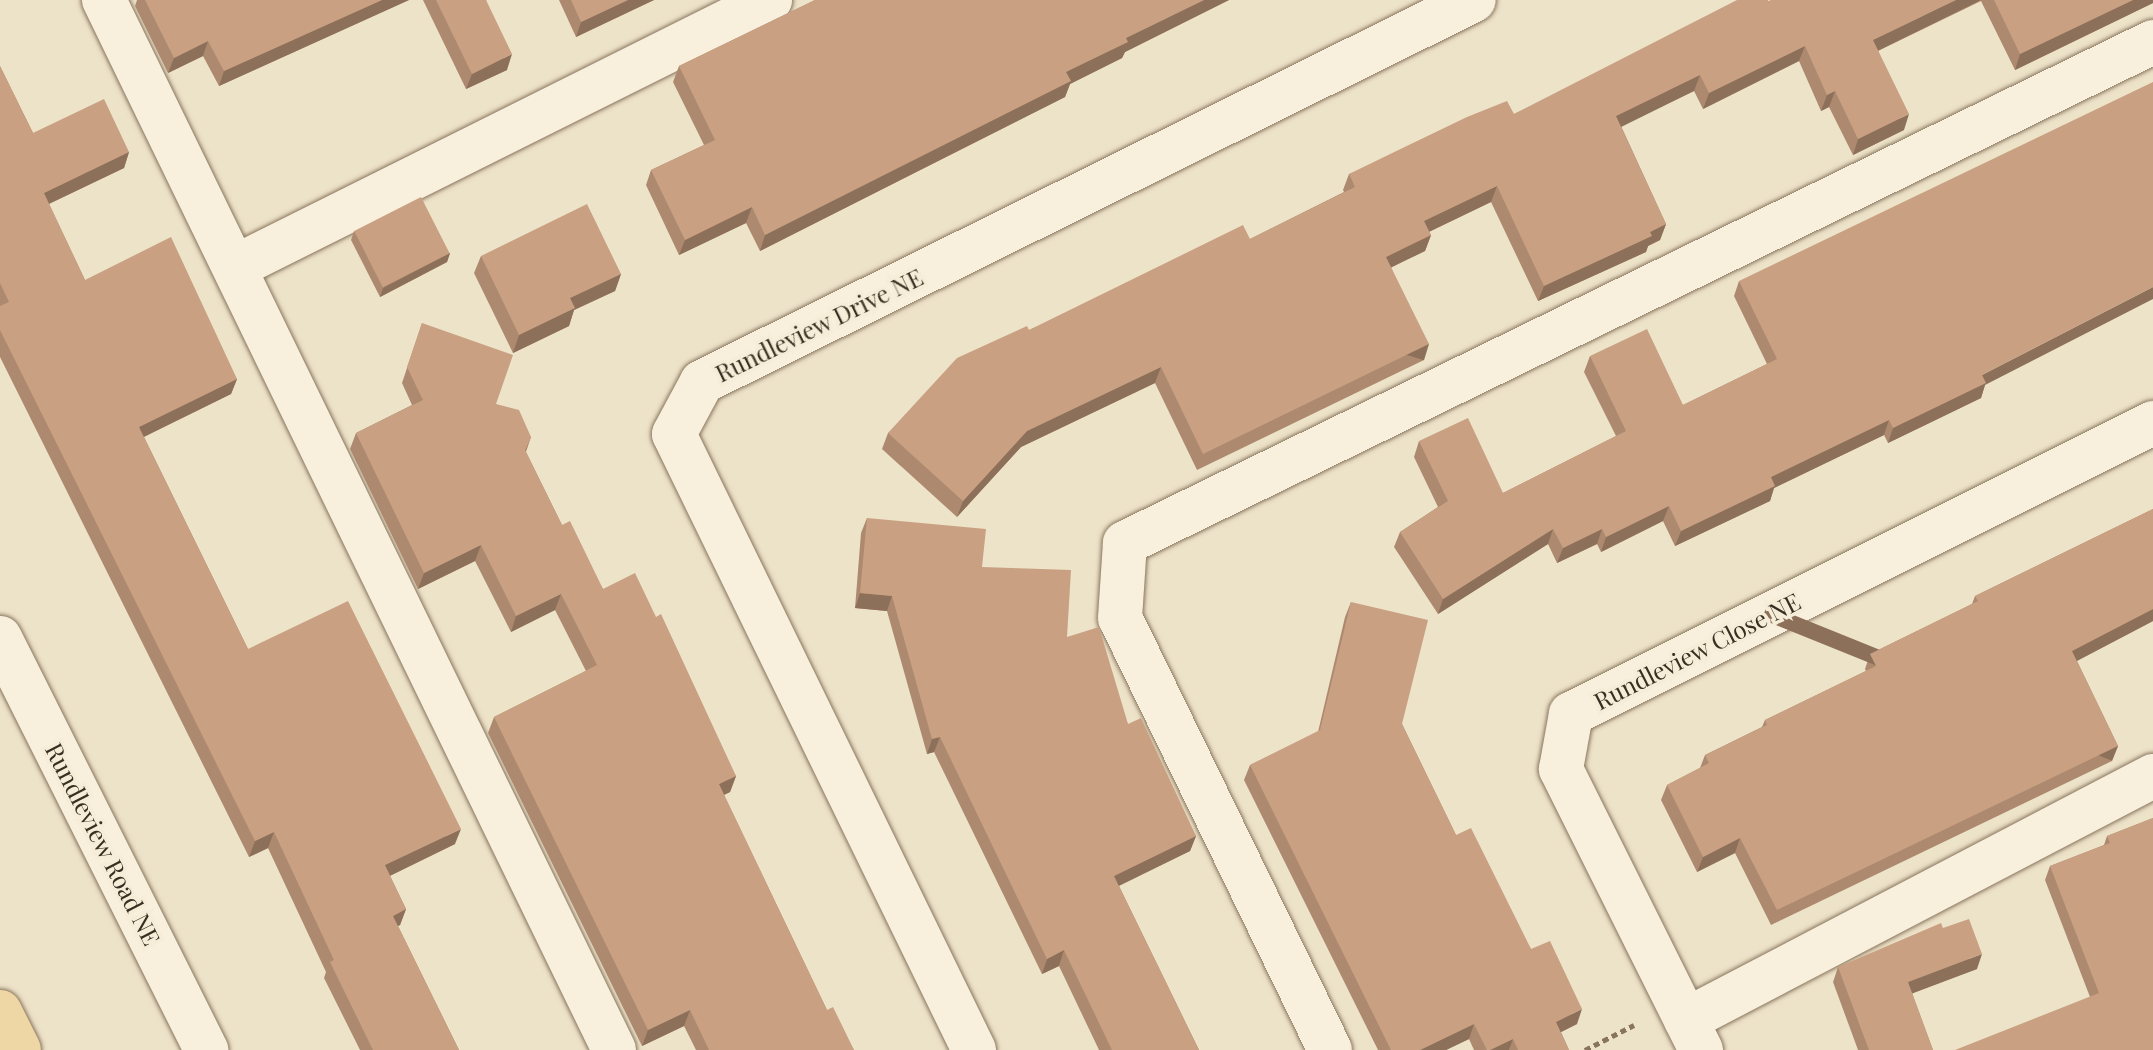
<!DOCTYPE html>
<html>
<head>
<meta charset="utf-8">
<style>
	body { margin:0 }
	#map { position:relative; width:2153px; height:1050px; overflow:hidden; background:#ede3c9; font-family:"Playfair Display",serif }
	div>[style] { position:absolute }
	.path>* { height:5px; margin-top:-2.5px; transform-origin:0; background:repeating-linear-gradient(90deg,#89755e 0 6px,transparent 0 10px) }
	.roads { filter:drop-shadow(0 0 2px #89755e) drop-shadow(0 0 2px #89755e) }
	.minor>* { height:44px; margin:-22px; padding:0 22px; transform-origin:22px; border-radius:22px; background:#f8f0dc }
	.major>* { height:44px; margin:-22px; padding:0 22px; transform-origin:22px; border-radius:22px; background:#eed7a4 }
	.wall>* { inset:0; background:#ad8a6f }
	.shaded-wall>* { inset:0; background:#8d705a; transform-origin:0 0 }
	.building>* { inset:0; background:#c9a081; transform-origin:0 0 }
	span { translate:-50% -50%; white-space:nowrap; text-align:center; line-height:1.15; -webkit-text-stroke:7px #f5edd8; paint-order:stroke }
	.street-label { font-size:24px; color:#3a2d21 }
</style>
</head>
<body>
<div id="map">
	<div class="path">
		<i style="left:1585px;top:1050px;width:55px;rotate:-27deg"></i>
	</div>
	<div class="roads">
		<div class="minor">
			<i style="left:104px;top:0;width:1167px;rotate:64.09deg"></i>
			<i style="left:235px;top:267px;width:598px;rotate:-26.52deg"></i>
			<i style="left:0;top:638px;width:461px;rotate:63.4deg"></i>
			<i style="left:1686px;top:1020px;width:527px;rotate:-27.59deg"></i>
			<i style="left:974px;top:1050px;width:685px;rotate:-115.97deg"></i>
			<i style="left:674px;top:434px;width:59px;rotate:-61.7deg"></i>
			<i style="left:702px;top:382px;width:861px;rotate:-26.33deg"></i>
			<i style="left:1330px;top:1050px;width:480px;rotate:-115.9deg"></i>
			<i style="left:1120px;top:618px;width:75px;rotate:-86.2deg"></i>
			<i style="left:1125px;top:543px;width:1144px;rotate:-25.98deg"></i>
			<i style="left:1701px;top:1050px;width:314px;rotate:-116.5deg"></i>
			<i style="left:1561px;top:769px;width:56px;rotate:-79.7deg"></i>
			<i style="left:1571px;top:714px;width:651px;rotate:-26.57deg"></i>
		</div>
		<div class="major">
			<i style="left:0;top:1012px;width:42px;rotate:63.4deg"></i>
		</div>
	</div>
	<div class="wall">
		<i style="clip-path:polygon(137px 0,409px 0,219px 86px,203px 56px,168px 73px,135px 6px)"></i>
		<i style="clip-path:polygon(423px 0,486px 0,507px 70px,466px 89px)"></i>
		<i style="clip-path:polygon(559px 0,654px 0,576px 37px)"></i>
		<i style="clip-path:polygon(815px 0,1229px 0,1125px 52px,1122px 58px,1070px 84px,1065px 97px,760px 251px,746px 223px,679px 255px,646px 185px,651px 170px,704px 145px,673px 82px,679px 66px)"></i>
		<i style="clip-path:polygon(1772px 0,2153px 0,2153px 3px,2015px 70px,1981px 1px,1878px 51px,1904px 130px,1853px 155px,1829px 107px,1821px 111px,1799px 61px,1703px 109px,1694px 91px,1621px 126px,1666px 224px,1660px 240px,1648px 246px,1646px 252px,1538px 301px,1491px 202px,1429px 232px,1431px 235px,1425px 251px,1391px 267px,1424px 360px,1197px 470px,1155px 383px,1021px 447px,957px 517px,882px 449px,888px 433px,1029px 330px,1250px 239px,1344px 192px,1343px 190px,1349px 174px,1514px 114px)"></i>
		<i style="clip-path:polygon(0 66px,33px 133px,129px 152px,124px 168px,49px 204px,85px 280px,237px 379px,231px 394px,144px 437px,248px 649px,455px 844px,390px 876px,406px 909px,400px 925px,398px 926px,459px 1050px,360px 1050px,324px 978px,326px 972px,268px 848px,249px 857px,0 357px)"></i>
		<i style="clip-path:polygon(354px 231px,450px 253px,447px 262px,380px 297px,351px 240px)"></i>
		<i style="clip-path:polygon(481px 256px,621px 274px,615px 291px,574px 310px,569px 326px,513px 353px,474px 273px)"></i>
		<i style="clip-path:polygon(1739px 281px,1985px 385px,1981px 398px,1888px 443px,1884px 435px,1774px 488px,1770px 501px,1675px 546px,1663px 521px,1601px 552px,1597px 544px,1557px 563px,1548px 544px,1438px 614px,1394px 547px,1400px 532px,1438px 507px,1414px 457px,1419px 441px,1503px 493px,1616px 436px,1584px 372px,1590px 356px,1683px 405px,1767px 364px,1734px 296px)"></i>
		<i style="clip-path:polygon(422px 323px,496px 404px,531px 437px,526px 452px,562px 525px,603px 589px,736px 776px,730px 792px,724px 795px,827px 1010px,854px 1050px,696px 1050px,684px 1026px,642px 1046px,488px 733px,494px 717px,586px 671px,555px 610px,511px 632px,475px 561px,418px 589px,350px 449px,356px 433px,412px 405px,402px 383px)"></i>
		<i style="clip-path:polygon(2153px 509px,2153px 621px,2077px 661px,2118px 746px,2112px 761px,1771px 925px,1735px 853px,1697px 872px,1661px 800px,1667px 785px,1700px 768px,1705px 755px,1762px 727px,1765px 720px,1866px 671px,1865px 669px,1870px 654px,1972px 604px,1975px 596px)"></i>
		<i style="clip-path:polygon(867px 518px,982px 567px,1067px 637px,1128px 724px,1196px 836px,1190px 851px,1119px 886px,1199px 1050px,1099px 1050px,1059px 966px,1042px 974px,934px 752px,927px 754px,887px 611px,855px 608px,861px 533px)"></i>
		<i style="clip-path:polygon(1351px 602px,1402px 724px,1456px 835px,1531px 949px,1577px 1024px,1561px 1032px,1569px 1050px,1474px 1050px,1469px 1039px,1446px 1050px,1378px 1050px,1244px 780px,1250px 765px,1318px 732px,1345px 617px)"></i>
		<i style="clip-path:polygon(2153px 818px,2153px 1050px,2090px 997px,2045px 880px,2050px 866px,2104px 845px,2107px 836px)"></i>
		<i style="clip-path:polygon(1943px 928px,1977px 969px,1912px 993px,1933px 1050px,1858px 1050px,1833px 982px,1838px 967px)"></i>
	</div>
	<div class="shaded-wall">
		<i style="clip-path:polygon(382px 0,409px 0,219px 86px,224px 71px)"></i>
		<i style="clip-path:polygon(628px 0,654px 0,576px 37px,581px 22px)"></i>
		<i style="clip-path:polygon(1204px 0,1229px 0,1125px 52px,1122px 58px,1070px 84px,1065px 97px,760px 251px,765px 235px,1066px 72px,1126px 38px)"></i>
		<i style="clip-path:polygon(1956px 0,1981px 0,1867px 56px,1873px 40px)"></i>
		<i style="clip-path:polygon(2133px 0,2153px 0,2153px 3px,2015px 70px,2020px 54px)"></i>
		<i style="clip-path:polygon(208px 41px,203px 56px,168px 73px,174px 58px)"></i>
		<i style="clip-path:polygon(1805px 46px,1799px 61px,1703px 109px,1709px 93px)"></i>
		<i style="clip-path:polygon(512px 54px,507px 70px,466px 89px,472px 74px)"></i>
		<i style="clip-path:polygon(1700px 75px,1694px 91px,1611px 132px,1616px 116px)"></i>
		<i style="clip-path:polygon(1835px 91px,1829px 107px,1821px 111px,1827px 95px)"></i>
		<i style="clip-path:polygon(1909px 114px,1904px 130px,1853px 155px,1858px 139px)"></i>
		<i style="clip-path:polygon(129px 152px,124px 168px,38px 209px,44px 193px)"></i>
		<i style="clip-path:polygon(1497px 186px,1491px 202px,1418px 237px,1424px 221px)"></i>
		<i style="clip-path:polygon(752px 207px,746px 223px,679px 255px,685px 240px)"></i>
		<i style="clip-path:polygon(1666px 224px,1660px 240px,1648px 246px,1646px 252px,1538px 301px,1544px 286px)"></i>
		<i style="clip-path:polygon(1431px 235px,1425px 251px,1380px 273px,1386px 257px)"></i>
		<i style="clip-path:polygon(450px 253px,447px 262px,380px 297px,383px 288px)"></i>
		<i style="clip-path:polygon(621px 274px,615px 291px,574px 310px,569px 326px,513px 353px,519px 335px,570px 298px)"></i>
		<i style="clip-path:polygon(2153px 287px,2153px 299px,1985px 385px,1981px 398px,1888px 443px,1893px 428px,1982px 375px)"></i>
		<i style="left:1429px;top:344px;width:17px;height:251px;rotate:107deg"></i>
		<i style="clip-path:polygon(1161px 367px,1155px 383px,1021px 447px,957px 517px,963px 501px,1027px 431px)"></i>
		<i style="clip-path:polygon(237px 379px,231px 394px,133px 442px,139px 427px)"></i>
		<i style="clip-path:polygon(1889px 420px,1884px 435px,1774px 488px,1770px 501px,1675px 546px,1681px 531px,1771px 477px)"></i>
		<i style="clip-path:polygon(1669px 506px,1663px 521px,1601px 552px,1606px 537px)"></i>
		<i style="clip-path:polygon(1553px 529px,1548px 544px,1438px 614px,1443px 599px)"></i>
		<i style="clip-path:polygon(1602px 529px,1597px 544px,1557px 563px,1563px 548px)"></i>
		<i style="clip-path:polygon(481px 545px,475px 561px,418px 589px,424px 573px)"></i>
		<i style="clip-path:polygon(860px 593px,892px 596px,887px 611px,855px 608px)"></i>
		<i style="clip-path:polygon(561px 594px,555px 610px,511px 632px,516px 616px)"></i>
		<i style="clip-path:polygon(2153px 609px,2153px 621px,2067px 666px,2072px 651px)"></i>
		<i style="clip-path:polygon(940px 737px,934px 752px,927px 754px,932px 739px)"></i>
		<i style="left:2118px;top:746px;width:16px;height:378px;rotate:112deg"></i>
		<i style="clip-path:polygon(736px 776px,730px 792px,713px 800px,719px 784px)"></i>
		<i style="clip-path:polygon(461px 829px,455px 844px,379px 881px,385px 865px)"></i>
		<i style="clip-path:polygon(274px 832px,268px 848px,249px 857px,255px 841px)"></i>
		<i style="clip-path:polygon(1196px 836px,1190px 851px,1108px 891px,1114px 876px)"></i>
		<i style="clip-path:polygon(1740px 838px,1735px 853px,1697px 872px,1703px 857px)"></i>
		<i style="clip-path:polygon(406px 909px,400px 925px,388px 931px,393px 916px)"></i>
		<i style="clip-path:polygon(1064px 950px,1059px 966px,1042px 974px,1047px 959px)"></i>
		<i style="clip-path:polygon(1982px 954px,1977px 969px,1903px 997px,1908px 982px)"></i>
		<i style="clip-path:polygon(1582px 1009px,1577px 1024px,1551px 1037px,1556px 1022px)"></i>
		<i style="clip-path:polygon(690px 1010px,684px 1026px,642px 1046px,648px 1030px)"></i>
		<i style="clip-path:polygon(1474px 1024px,1469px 1039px,1446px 1050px,1420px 1050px)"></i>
		<i style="clip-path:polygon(1513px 1039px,1509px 1050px,1490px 1050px)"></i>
	</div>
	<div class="building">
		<i style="clip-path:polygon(145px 0,382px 0,224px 71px,208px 41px,174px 58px)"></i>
		<i style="clip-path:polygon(436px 0,486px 0,512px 54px,472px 74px)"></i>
		<i style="clip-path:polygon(571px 0,628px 0,581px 22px)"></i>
		<i style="clip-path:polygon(815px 0,1204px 0,1126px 38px,1128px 42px,1066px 72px,1071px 81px,765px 235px,752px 207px,685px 240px,651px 170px,715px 140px,679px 66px)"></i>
		<i style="clip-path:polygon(1737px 0,1768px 0,1768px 1px,1772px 0,1956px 0,1873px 40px,1909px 114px,1858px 139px,1835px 91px,1827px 95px,1805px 46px,1709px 93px,1700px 75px,1616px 116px,1666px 224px,1650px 232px,1652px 236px,1544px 286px,1497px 186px,1424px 221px,1431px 235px,1386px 257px,1429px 344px,1203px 454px,1161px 367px,1027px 431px,963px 501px,888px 433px,957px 358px,1027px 326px,1029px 330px,1243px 225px,1250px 239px,1355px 187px,1349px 174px,1467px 117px,1507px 101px,1514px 114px)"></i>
		<i style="clip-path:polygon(1994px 0,2133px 0,2020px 54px)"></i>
		<i style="clip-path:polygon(0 66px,33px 133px,104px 99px,129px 152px,44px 193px,85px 280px,171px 237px,237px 379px,139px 427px,248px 649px,348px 601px,461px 829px,385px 865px,406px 909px,393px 916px,459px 1050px,373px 1050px,330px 962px,334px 960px,274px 832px,255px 841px,0 330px,0 306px,9px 302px,0 283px)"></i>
		<i style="clip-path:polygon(2153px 82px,2153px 287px,1982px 375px,1986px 383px,1893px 428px,1889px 420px,1771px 477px,1775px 486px,1681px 531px,1669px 506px,1606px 537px,1602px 529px,1563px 548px,1553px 529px,1443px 599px,1400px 532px,1448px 501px,1419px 441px,1468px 418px,1503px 493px,1626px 431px,1590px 356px,1647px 329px,1683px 405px,1777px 359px,1739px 281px)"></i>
		<i style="left:421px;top:197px;width:63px;height:75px;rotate:63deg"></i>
		<i style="clip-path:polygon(587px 204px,621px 274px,570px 298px,575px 308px,519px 335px,481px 256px)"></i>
		<i style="clip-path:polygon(422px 323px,513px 355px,496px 404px,519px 410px,531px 437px,525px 450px,562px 525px,570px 521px,603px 589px,635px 573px,656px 617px,661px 614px,736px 776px,719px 784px,827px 1010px,833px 1007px,854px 1050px,709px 1050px,690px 1010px,648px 1030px,494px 717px,597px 665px,561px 594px,516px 616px,481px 545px,424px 573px,356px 433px,423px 400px,407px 367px)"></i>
		<i style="clip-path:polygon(2153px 509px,2153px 609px,2072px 651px,2118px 746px,1777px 910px,1740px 838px,1703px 857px,1667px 785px,1709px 763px,1705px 755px,1767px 725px,1765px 720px,1876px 666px,1870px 654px,1978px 601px,1975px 596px)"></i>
		<i style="clip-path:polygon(867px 518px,986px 529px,982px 567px,1071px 570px,1067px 637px,1099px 627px,1128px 724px,1141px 718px,1196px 836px,1114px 876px,1199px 1050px,1112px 1050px,1064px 950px,1047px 959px,940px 737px,932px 739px,892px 596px,860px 593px)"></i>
		<i style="clip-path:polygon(1351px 602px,1428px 620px,1402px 724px,1456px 835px,1471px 828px,1531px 949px,1550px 941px,1582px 1009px,1556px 1022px,1569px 1050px,1518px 1050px,1513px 1039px,1490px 1050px,1487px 1050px,1474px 1024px,1420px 1050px,1391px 1050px,1250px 765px,1320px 730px)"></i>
		<i style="clip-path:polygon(2153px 818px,2153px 1050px,1955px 1050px,2099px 993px,2050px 866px,2110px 843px,2107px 836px)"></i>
		<i style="clip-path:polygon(1969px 919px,1982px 954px,1908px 982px,1933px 1050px,1869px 1050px,1838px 967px,1941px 923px,1943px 928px)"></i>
	</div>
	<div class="street-label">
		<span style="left:819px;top:325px;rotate:-26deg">Rundleview Drive NE</span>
		<span style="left:1697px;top:651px;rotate:-27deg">Rundleview Close NE</span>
		<span style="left:103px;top:844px;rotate:63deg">Rundleview Road NE</span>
	</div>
</div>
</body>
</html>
